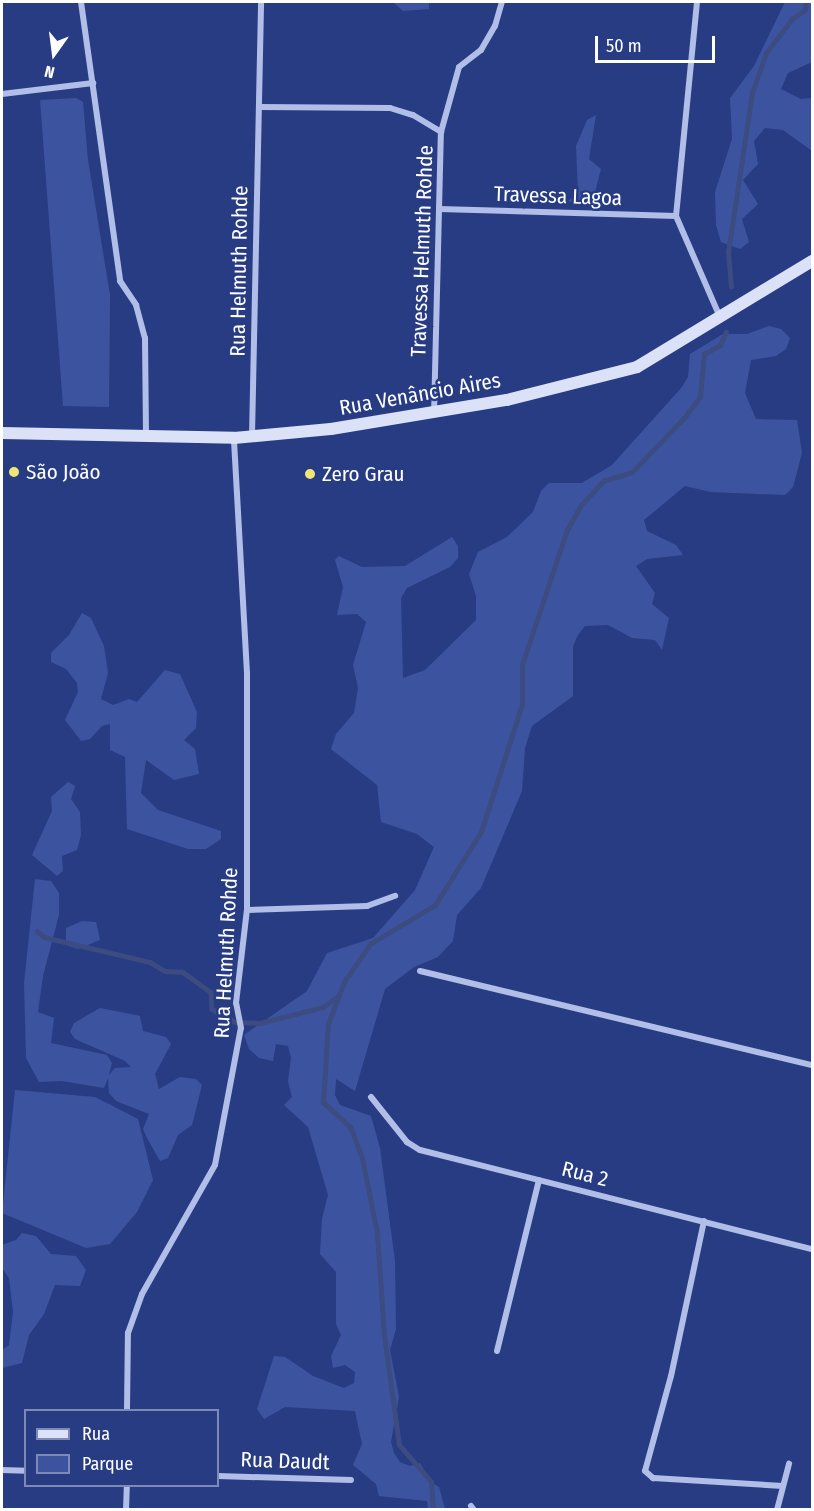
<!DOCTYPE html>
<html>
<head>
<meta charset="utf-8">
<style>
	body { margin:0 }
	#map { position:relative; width:814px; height:1511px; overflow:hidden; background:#283c84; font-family:"Fira Sans Condensed",sans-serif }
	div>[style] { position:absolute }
	.green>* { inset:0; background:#3c54a0 }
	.stream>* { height:4.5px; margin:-2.25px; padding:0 2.25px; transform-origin:2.25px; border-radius:2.25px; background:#3c4b80 }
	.street>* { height:6px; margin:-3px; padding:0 3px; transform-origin:3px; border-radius:3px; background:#b1bee7 }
	.secondary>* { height:12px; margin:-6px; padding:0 6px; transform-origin:6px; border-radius:6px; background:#dbe1f6 }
	.dots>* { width:16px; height:16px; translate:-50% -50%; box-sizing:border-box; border:3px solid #283c84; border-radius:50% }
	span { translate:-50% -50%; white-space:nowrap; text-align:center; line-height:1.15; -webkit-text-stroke:5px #283c84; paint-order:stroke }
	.street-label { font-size:21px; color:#fff }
	.poi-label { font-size:21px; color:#fff }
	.left { translate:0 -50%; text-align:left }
	.frame { position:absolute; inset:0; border:3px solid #fff; pointer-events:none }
	.legend { position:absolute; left:24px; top:1409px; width:195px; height:78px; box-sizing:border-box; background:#283c84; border:2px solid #7e8ab5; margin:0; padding:8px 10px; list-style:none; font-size:18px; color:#fff }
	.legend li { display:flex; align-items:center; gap:12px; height:30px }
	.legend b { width:30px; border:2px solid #7e8ab5 }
	.north { position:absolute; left:24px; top:24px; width:60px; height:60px; -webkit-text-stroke:4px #283c84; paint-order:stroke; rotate:194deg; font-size:16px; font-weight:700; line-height:24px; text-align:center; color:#fff }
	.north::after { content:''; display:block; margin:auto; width:21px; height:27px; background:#fff; clip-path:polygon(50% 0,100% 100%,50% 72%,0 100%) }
	.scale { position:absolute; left:595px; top:36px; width:120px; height:27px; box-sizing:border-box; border:3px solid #fff; border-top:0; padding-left:8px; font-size:18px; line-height:21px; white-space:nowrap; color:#fff; -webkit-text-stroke:4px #283c84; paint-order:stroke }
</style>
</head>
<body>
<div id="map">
	<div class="green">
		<i style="clip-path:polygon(393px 2px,429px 2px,429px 9px,403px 11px)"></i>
		<i style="clip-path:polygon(785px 2px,812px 2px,812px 62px,788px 73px,781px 89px,801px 99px,812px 98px,812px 151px,783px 130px,765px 128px,754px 141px,758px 164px,743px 180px,758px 204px,742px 219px,749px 242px,740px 249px,721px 242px,716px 225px,715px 192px,732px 139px,730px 98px,754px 66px)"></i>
		<i style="clip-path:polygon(76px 98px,83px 102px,88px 160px,110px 295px,109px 407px,63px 406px,40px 100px)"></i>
		<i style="clip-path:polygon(596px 115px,589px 159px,601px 169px,594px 196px,580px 204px,568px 201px,578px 193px,576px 146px,587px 120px)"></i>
		<i style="clip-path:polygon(769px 326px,781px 329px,790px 338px,786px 349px,776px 356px,751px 360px,745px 393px,756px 419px,797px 420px,802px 453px,793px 487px,785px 495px,711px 492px,685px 486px,644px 520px,647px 531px,676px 545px,683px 555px,647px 559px,636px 566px,655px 593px,652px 604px,669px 618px,662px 650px,655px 640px,632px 638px,608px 625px,585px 626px,578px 635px,573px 646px,573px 696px,532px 726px,525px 748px,522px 791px,481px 888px,457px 915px,453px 941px,438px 957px,414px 967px,385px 989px,355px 1091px,336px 1079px,335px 1095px,340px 1105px,371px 1116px,380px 1148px,395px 1261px,396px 1329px,390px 1350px,399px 1397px,391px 1442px,394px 1453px,400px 1462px,410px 1466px,420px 1463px,431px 1482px,439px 1487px,445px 1509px,428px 1509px,427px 1501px,379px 1496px,376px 1484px,353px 1465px,362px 1444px,355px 1411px,285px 1407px,264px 1419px,257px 1409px,274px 1356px,285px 1357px,313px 1376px,344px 1388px,354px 1383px,355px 1372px,345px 1365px,333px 1368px,331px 1356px,341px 1335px,336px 1324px,336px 1272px,320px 1254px,322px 1219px,328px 1195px,308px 1127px,284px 1105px,292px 1097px,288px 1081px,291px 1058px,288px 1046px,276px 1044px,273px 1061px,259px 1058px,249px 1049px,244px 1035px,307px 991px,327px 953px,373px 938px,415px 890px,434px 847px,417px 834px,381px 822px,377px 785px,331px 749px,336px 734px,354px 713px,358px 688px,353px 665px,366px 622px,357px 614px,337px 615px,343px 587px,335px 560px,339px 556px,362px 567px,405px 566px,452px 537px,458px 546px,458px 558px,450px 567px,407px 588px,401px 598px,403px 678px,425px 670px,476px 620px,476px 596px,469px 574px,478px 552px,507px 537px,533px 512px,541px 491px,549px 483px,582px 483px,612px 465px,682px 387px,688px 377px,690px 354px,723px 334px,747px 334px)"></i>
		<i style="clip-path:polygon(82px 613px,91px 618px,104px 646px,108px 673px,101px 699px,113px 705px,129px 699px,137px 702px,165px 670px,180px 674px,197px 712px,196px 728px,184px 740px,195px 749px,199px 774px,174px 780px,146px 760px,141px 793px,158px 810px,221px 831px,221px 839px,206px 849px,188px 849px,127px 829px,125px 757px,110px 750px,110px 724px,102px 726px,90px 739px,81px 741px,65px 720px,78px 692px,77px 683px,66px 669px,51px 662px,51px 653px,69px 635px)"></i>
		<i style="clip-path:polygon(68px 782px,75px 786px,71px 799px,80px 812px,81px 835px,77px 850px,62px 856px,63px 871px,57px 876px,32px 855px,52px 811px,51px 797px)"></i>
		<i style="clip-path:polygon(35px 879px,51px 881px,59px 893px,59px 915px,43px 976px,38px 1012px,54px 1018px,51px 1043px,107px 1055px,112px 1063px,109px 1075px,115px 1068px,131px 1067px,125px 1061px,75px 1039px,70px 1032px,74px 1023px,100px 1008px,140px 1016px,143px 1031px,166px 1037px,171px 1044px,155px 1074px,159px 1089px,180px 1077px,196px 1079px,202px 1085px,192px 1125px,178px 1135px,168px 1158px,160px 1161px,147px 1138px,143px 1129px,149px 1114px,116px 1101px,109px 1093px,108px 1078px,104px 1088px,62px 1081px,39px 1082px,26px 1058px,24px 983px)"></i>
		<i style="clip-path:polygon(82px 921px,96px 922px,100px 940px,78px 949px,66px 945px,66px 928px)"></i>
		<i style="clip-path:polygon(15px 1090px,95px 1097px,138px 1119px,153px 1180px,137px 1212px,110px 1244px,86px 1248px,2px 1213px)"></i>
		<i style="clip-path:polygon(22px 1233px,36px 1236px,51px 1254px,76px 1256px,86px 1270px,80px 1286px,55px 1285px,44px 1314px,29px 1335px,22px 1363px,2px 1368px,2px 1350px,9px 1345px,13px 1312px,9px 1278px,2px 1268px,2px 1245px,16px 1240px)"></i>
	</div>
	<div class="stream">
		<i style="left:731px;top:287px;width:35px;rotate:-95deg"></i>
		<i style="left:728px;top:252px;width:161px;rotate:-81.4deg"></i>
		<i style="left:752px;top:93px;width:42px;rotate:-70.7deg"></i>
		<i style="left:766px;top:53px;width:43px;rotate:-52.6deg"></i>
		<i style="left:792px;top:19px;width:16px;rotate:-35deg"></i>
		<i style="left:805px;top:10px;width:8px;rotate:-83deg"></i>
		<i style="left:37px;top:931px;width:9px;rotate:41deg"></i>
		<i style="left:44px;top:937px;width:109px;rotate:13.3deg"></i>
		<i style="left:150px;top:962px;width:17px;rotate:31deg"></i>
		<i style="left:165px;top:971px;width:18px;rotate:3deg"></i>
		<i style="left:183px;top:972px;width:34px;rotate:36deg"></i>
		<i style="left:211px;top:992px;width:17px;rotate:87deg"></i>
		<i style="left:212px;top:1009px;width:26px;rotate:29deg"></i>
		<i style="left:235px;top:1022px;width:25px;rotate:2deg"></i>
		<i style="left:260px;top:1023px;width:65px;rotate:-14.3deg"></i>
		<i style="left:323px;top:1007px;width:17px;rotate:-36deg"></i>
		<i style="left:433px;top:1510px;width:28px;rotate:-94deg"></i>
		<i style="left:431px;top:1482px;width:49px;rotate:-130.9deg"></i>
		<i style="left:399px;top:1445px;width:110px;rotate:-97.8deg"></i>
		<i style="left:384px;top:1336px;width:103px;rotate:-93.9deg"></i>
		<i style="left:377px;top:1233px;width:76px;rotate:-101.3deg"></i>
		<i style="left:362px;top:1158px;width:33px;rotate:-111deg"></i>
		<i style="left:350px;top:1127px;width:36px;rotate:-138deg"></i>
		<i style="left:323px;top:1103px;width:79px;rotate:-86.4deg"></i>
		<i style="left:328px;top:1024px;width:45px;rotate:-69.1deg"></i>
		<i style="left:344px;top:982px;width:46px;rotate:-55.6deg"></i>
		<i style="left:370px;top:944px;width:76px;rotate:-31deg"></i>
		<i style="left:435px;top:905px;width:86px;rotate:-57.8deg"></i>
		<i style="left:481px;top:832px;width:134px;rotate:-72.2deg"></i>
		<i style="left:522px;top:704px;width:39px;rotate:-90deg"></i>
		<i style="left:522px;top:665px;width:142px;rotate:-71.6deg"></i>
		<i style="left:567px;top:530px;width:29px;rotate:-61deg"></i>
		<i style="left:581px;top:505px;width:33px;rotate:-47deg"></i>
		<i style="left:603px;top:481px;width:30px;rotate:-17deg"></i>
		<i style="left:632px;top:472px;width:75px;rotate:-46.1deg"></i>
		<i style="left:684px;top:418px;width:26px;rotate:-53deg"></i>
		<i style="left:700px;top:397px;width:43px;rotate:-84.7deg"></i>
		<i style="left:704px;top:354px;width:18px;rotate:-29deg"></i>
		<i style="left:720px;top:345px;width:14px;rotate:-65deg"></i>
	</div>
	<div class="street">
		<i style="left:81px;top:2px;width:282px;rotate:82deg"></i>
		<i style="left:120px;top:281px;width:29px;rotate:56deg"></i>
		<i style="left:136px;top:305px;width:34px;rotate:75deg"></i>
		<i style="left:145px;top:338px;width:98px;rotate:89.4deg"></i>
		<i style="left:697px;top:2px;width:215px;rotate:95.6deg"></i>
		<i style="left:676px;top:216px;width:110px;rotate:66.5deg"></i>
		<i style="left:2px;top:94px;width:92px;rotate:-6.9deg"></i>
		<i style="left:259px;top:107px;width:131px;rotate:0.4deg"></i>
		<i style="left:390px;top:108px;width:24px;rotate:17deg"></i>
		<i style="left:413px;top:115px;width:33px;rotate:31deg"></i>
		<i style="left:439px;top:209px;width:237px;rotate:1.7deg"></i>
		<i style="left:434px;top:414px;width:282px;rotate:-88.6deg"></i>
		<i style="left:441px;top:132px;width:67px;rotate:-74.5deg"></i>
		<i style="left:459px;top:67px;width:28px;rotate:-38deg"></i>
		<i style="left:481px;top:50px;width:28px;rotate:-60deg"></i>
		<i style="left:495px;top:26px;width:25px;rotate:-74deg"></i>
		<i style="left:252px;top:436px;width:434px;rotate:-88.8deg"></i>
		<i style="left:247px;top:910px;width:120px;rotate:-1.9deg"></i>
		<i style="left:367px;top:906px;width:30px;rotate:-20deg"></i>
		<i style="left:420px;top:971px;width:403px;rotate:13.5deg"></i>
		<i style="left:371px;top:1097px;width:58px;rotate:51.3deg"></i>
		<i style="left:407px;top:1142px;width:15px;rotate:32deg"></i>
		<i style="left:420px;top:1150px;width:404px;rotate:14.2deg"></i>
		<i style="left:704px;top:1221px;width:158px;rotate:102deg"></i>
		<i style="left:671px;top:1376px;width:98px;rotate:105.3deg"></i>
		<i style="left:645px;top:1471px;width:11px;rotate:41deg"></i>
		<i style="left:653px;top:1478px;width:130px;rotate:3.5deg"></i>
		<i style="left:497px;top:1351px;width:176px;rotate:-76.2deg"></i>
		<i style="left:127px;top:1410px;width:77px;rotate:-89.3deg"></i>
		<i style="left:128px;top:1333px;width:41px;rotate:-70.3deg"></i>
		<i style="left:142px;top:1294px;width:148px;rotate:-60.5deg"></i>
		<i style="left:215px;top:1165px;width:139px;rotate:-79.3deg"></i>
		<i style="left:241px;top:1028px;width:25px;rotate:-101deg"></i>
		<i style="left:236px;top:1003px;width:94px;rotate:-83.3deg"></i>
		<i style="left:247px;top:910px;width:237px;rotate:-90deg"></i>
		<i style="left:247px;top:673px;width:235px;rotate:-93.2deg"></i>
		<i style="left:2px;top:1470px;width:24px;rotate:2deg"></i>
		<i style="left:218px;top:1476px;width:133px;rotate:1.7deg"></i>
		<i style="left:471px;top:1506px;width:5px;rotate:53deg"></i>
		<i style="left:126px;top:1510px;width:24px;rotate:-88deg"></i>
		<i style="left:777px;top:1510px;width:48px;rotate:-75.4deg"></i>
	</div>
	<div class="secondary">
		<i style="left:2px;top:433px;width:232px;rotate:1.2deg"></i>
		<i style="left:234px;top:438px;width:97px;rotate:-5.3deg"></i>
		<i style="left:331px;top:429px;width:178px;rotate:-9.4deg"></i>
		<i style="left:507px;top:400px;width:134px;rotate:-14.2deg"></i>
		<i style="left:637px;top:367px;width:205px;rotate:-31.2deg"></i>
	</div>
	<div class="dots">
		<i style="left:14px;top:472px;background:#efe677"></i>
		<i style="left:310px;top:474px;background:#efe677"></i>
	</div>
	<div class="street-label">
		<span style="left:558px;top:196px;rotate:2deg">Travessa Lagoa</span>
		<span style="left:422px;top:251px;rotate:-88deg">Travessa Helmuth Rohde</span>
		<span style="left:239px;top:271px;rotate:-89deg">Rua Helmuth Rohde</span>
		<span style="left:420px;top:394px;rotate:-10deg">Rua Venâncio Aires</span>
		<span style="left:226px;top:953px;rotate:-87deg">Rua Helmuth Rohde</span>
		<span style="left:585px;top:1174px;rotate:14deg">Rua 2</span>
		<span style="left:285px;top:1461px;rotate:2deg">Rua Daudt</span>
	</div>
	<div class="poi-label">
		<span class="left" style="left:26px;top:472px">São João</span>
		<span class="left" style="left:322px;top:474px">Zero Grau</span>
	</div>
	<div class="frame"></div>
	<ul class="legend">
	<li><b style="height:8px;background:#dbe1f6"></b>Rua</li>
	<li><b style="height:16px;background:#3c54a0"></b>Parque</li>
	</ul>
	<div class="north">N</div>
	<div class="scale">50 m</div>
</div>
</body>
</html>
